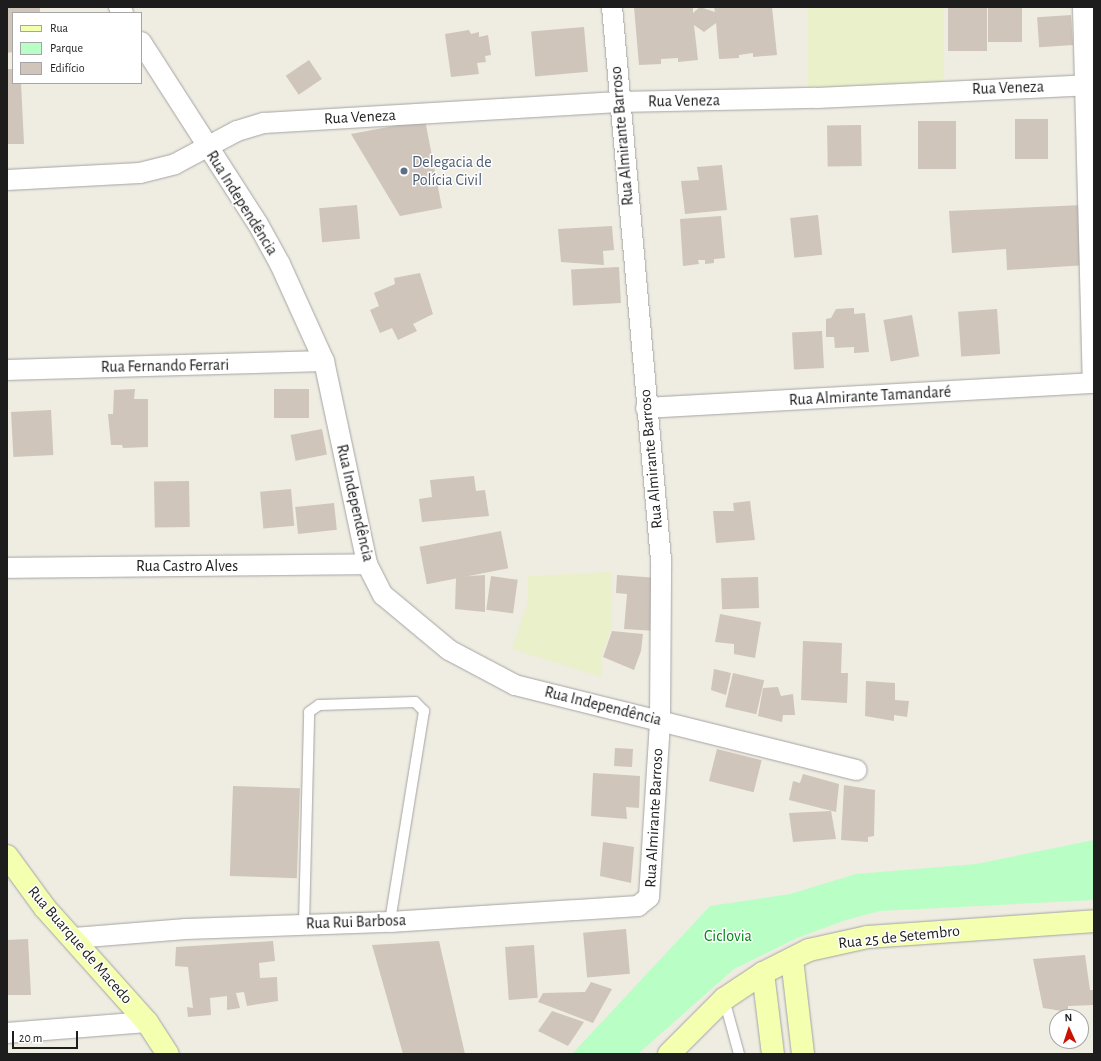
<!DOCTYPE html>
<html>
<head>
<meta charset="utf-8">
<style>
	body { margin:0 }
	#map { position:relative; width:1101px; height:1061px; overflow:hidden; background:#efece1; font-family:"Alegreya Sans",sans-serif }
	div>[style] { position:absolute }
	.farmland>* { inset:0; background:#eaf0ca; transform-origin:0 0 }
	.park>* { inset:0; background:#b9ffc5 }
	.building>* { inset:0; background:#cfc5ba; transform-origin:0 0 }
	.roads { filter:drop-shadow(0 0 1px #a4a4a4) drop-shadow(0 0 1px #a4a4a4) }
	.lane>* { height:10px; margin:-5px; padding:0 5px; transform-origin:5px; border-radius:5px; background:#fff }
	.street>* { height:20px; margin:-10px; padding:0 10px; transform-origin:10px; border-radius:10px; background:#fff }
	.secondary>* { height:22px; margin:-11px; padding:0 11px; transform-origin:11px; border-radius:11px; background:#f4ffaf }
	.dots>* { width:11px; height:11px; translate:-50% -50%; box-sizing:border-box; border:2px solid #fff; border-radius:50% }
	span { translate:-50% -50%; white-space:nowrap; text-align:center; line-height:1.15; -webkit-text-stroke:3px #fff; paint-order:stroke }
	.street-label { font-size:16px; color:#1d1d1d }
	.service-label { font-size:16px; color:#4e5e75 }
	.left { translate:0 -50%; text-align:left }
	.park-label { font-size:16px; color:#018518 }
	.frame { position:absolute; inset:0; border:8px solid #1d1d1d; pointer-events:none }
	.legend { position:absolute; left:12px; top:12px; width:130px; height:72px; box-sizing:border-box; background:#fff; border:1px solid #a5a5a5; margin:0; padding:5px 7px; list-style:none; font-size:12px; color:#1d1d1d }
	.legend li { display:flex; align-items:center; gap:8px; height:20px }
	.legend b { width:20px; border:1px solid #a5a5a5 }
	.north { position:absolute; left:1049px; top:1009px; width:40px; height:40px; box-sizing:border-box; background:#fff; border:1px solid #a5a5a5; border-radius:50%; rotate:357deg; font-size:11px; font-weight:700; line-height:16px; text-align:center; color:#1d1d1d }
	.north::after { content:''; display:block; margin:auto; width:14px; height:18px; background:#c91200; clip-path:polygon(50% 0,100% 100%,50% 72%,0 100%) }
	.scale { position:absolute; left:12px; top:1031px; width:66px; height:18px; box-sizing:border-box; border:2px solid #1d1d1d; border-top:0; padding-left:5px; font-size:12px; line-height:14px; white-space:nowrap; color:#1d1d1d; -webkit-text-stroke:3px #fff; paint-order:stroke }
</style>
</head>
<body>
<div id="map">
	<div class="farmland">
		<i style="left:808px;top:7px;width:136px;height:86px"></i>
		<i style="clip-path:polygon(611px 572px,612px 627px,602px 654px,602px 677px,512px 649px,528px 602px,528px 576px)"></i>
	</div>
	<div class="park">
		<i style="clip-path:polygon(1094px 840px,1094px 900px,880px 911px,846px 920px,797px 938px,734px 969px,638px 1054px,572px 1054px,710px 906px,790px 894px,856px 874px,976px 864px)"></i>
	</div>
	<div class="building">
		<i style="clip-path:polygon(7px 7px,40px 7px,40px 13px,13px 13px,13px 52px,7px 53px)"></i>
		<i style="clip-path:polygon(634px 7px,693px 7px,693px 13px,700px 7px,715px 12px,714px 7px,772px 7px,777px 55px,753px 57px,753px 53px,739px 55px,739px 58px,719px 59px,716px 23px,704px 32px,694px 25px,698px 60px,678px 62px,678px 58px,661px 59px,661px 64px,639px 65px)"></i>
		<i style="left:948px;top:7px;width:39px;height:44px"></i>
		<i style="left:988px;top:7px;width:34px;height:35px"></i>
		<i style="left:1071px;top:15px;width:30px;height:34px;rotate:86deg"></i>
		<i style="left:584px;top:27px;width:45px;height:53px;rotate:85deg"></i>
		<i style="clip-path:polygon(469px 30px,471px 34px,479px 32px,479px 37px,488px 35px,491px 55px,485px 56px,486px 62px,477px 63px,479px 74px,451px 77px,445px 34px)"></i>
		<i style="left:309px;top:60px;width:23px;height:28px;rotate:56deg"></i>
		<i style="clip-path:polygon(7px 69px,13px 69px,13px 83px,21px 83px,24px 144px,7px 144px)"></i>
		<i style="left:1015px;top:119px;width:33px;height:40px"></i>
		<i style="clip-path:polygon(425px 120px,442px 208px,400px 216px,351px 134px)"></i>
		<i style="left:918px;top:121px;width:38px;height:48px"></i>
		<i style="left:861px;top:125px;width:41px;height:34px;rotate:89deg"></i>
		<i style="clip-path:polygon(722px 165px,727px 210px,685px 214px,681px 181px,699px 180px,697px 167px)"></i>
		<i style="left:357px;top:205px;width:34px;height:38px;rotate:85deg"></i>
		<i style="clip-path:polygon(1083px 205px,1087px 265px,1007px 270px,1006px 249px,952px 253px,949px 211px)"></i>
		<i style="left:818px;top:215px;width:40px;height:28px;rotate:84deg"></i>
		<i style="clip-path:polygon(721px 216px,725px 258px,714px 259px,714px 263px,705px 264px,705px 260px,698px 260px,699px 264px,683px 266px,680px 219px)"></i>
		<i style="clip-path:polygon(612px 226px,614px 250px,603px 251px,604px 265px,561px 262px,558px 229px)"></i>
		<i style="left:619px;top:267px;width:36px;height:48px;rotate:87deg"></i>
		<i style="clip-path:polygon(420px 273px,433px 314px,413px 324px,417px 331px,398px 340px,392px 328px,380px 333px,370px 310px,379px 306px,374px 293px,395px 284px,394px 278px)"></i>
		<i style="clip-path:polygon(854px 308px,854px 314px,865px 313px,869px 352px,854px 353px,854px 347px,835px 348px,834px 337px,826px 337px,826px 319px,831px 318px,836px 309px)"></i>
		<i style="left:997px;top:309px;width:45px;height:39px;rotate:86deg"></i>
		<i style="left:912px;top:315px;width:42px;height:29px;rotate:80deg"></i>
		<i style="left:822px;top:331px;width:37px;height:30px;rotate:87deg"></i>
		<i style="clip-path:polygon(135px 389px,134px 399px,148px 399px,148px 447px,123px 448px,122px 445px,111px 445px,108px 414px,113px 414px,114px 390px)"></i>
		<i style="left:274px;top:389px;width:35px;height:29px"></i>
		<i style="left:51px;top:410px;width:45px;height:40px;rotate:87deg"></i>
		<i style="left:322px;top:429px;width:26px;height:32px;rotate:79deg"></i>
		<i style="clip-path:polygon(474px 476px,476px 491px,485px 490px,489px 516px,422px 522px,419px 499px,432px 497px,430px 480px)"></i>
		<i style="left:189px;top:481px;width:46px;height:35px;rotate:89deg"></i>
		<i style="left:291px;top:489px;width:37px;height:31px;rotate:85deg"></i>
		<i style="clip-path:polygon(750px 501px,755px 540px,716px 543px,713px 511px,734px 511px,733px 503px)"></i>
		<i style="left:334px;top:503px;width:27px;height:39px;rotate:84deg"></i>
		<i style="left:501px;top:531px;width:38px;height:83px;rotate:79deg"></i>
		<i style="clip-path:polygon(485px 575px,485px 612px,455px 609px,456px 577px)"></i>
		<i style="clip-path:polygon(617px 575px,658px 578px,656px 631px,624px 629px,627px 594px,616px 593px)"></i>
		<i style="left:491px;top:576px;width:27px;height:34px;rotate:8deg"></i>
		<i style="left:758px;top:577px;width:31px;height:37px;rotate:88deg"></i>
		<i style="clip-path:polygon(720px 614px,761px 622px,755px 658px,734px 654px,734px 644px,715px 642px)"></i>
		<i style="clip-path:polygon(612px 631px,643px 634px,641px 651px,634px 670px,603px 657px)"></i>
		<i style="clip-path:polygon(803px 641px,842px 643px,841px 673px,848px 673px,847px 703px,801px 700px)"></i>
		<i style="clip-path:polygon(714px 669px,731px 673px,726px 695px,711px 690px)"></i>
		<i style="left:733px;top:673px;width:32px;height:35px;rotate:13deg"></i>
		<i style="clip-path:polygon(866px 681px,895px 683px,895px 700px,909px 701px,907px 717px,894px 715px,894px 721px,865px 716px)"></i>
		<i style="clip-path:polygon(778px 687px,781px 696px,793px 694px,795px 715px,783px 715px,782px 722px,758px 716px,763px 688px)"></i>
		<i style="left:615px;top:748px;width:18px;height:18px;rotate:3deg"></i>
		<i style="left:717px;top:749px;width:46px;height:33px;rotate:14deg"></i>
		<i style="clip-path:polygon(593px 773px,640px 776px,639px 808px,626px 807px,627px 819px,591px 816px)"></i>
		<i style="clip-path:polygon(803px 774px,839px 784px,836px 812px,789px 800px,793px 781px,800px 783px)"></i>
		<i style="clip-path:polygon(844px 785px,875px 790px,874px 836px,868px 837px,868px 842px,841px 840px)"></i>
		<i style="left:233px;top:786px;width:67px;height:90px;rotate:2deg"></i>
		<i style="clip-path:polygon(831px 811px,836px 839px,793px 842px,789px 813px)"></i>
		<i style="clip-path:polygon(603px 842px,634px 847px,631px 883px,600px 876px)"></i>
		<i style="left:626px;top:929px;width:45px;height:43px;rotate:85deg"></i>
		<i style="clip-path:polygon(28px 939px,31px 995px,7px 995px,7px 940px)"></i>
		<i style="clip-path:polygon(273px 941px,275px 961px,259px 963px,260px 978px,277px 977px,278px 1001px,247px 1006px,244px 992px,236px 993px,240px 1008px,227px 1010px,227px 996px,210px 998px,211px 1015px,188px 1017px,187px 1007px,193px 1008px,188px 967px,175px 966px,176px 947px)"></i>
		<i style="clip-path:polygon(439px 941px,465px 1054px,403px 1054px,372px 945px)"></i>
		<i style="left:534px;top:945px;width:53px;height:29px;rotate:86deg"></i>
		<i style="clip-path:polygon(1085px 955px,1090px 990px,1094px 990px,1094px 1005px,1068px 1006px,1068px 1012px,1043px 1008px,1033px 959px)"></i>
		<i style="clip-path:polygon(591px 982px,612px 989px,593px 1023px,538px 1002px,543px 993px,585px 992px)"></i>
		<i style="clip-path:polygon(552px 1011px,584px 1022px,568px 1046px,538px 1031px)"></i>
	</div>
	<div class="roads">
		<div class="lane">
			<i style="left:304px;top:924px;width:212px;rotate:-88.6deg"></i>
			<i style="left:309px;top:712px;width:12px;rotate:-35deg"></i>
			<i style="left:319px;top:705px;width:96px;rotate:-1.8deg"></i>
			<i style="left:415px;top:702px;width:13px;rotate:45deg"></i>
			<i style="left:424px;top:711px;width:214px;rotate:99.2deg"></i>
			<i style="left:724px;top:999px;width:57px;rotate:74.7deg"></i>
		</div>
		<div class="street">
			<i style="left:119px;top:7px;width:7px;rotate:56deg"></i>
			<i style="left:1083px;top:7px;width:376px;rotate:88.5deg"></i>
			<i style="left:141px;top:42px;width:216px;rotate:57.3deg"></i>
			<i style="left:258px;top:224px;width:46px;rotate:61.2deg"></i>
			<i style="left:280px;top:264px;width:107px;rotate:65.6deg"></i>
			<i style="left:324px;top:361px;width:208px;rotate:78deg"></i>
			<i style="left:367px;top:564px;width:35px;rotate:63deg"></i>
			<i style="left:383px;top:595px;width:86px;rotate:39.8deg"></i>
			<i style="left:449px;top:650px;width:75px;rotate:27.9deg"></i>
			<i style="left:515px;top:685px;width:352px;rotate:14deg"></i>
			<i style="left:7px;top:180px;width:133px;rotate:-3deg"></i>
			<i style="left:140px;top:173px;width:36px;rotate:-14deg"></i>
			<i style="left:175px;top:164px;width:70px;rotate:-28deg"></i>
			<i style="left:237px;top:131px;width:28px;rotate:-17deg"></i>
			<i style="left:264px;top:123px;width:355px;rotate:-3.4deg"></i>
			<i style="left:618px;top:102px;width:198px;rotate:-1.2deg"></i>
			<i style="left:816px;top:98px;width:278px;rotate:-2.7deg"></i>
			<i style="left:7px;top:370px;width:317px;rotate:-1.6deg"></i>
			<i style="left:646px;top:408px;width:449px;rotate:-3.2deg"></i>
			<i style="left:7px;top:568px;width:360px;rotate:-0.6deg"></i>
			<i style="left:74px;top:938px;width:112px;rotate:-4.6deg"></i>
			<i style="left:186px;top:929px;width:204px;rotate:-2deg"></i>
			<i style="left:390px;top:922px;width:249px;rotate:-3.7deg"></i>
			<i style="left:638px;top:906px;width:14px;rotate:-39deg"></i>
			<i style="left:649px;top:897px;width:177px;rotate:-86.4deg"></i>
			<i style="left:660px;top:720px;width:160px;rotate:-89.6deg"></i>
			<i style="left:661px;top:560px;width:555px;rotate:-95.06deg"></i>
			<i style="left:7px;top:1033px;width:140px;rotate:-4.5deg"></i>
		</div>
		<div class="secondary">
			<i style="left:7px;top:856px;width:64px;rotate:53.8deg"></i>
			<i style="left:45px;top:908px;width:153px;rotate:48.2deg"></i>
			<i style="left:147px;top:1022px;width:38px;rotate:57deg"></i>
			<i style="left:792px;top:959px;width:96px;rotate:83.4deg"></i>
			<i style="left:763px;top:973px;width:82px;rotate:83deg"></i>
			<i style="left:669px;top:1054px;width:78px;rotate:-45deg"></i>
			<i style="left:724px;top:999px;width:47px;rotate:-33.7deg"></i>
			<i style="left:763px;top:973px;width:51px;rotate:-26.6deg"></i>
			<i style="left:809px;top:950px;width:60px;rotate:-12.4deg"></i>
			<i style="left:868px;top:937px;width:227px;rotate:-4deg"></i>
		</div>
	</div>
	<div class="dots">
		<i style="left:404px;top:171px;background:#5c6f8a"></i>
	</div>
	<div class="street-label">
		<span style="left:1008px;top:88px;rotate:-2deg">Rua Veneza</span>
		<span style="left:684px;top:101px;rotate:-1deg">Rua Veneza</span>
		<span style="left:360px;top:117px;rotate:-3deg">Rua Veneza</span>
		<span style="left:622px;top:136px;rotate:-95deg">Rua Almirante Barroso</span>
		<span style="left:242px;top:203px;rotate:58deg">Rua Independência</span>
		<span style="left:165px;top:366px;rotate:-1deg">Rua Fernando Ferrari</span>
		<span style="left:870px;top:396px;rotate:-3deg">Rua Almirante Tamandaré</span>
		<span style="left:651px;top:459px;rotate:-95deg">Rua Almirante Barroso</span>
		<span style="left:355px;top:503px;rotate:77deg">Rua Independência</span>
		<span style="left:187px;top:566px">Rua Castro Alves</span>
		<span style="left:603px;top:706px;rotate:14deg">Rua Independência</span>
		<span style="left:654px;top:818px;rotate:-87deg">Rua Almirante Barroso</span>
		<span style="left:356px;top:922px;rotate:-2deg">Rua Rui Barbosa</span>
		<span style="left:899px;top:937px;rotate:-6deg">Rua 25 de Setembro</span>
		<span style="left:80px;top:945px;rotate:49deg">Rua Buarque de Macedo</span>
	</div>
	<div class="service-label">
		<span class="left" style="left:412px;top:171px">Delegacia de<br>Polícia Civil</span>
	</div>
	<div class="park-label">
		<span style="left:728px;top:936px">Ciclovia</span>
	</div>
	<div class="frame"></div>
	<ul class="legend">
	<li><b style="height:5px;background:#f4ffaf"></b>Rua</li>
	<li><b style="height:11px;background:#b9ffc5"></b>Parque</li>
	<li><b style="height:11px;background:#cfc5ba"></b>Edifício</li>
	</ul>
	<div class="north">N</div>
	<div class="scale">20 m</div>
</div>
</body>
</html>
